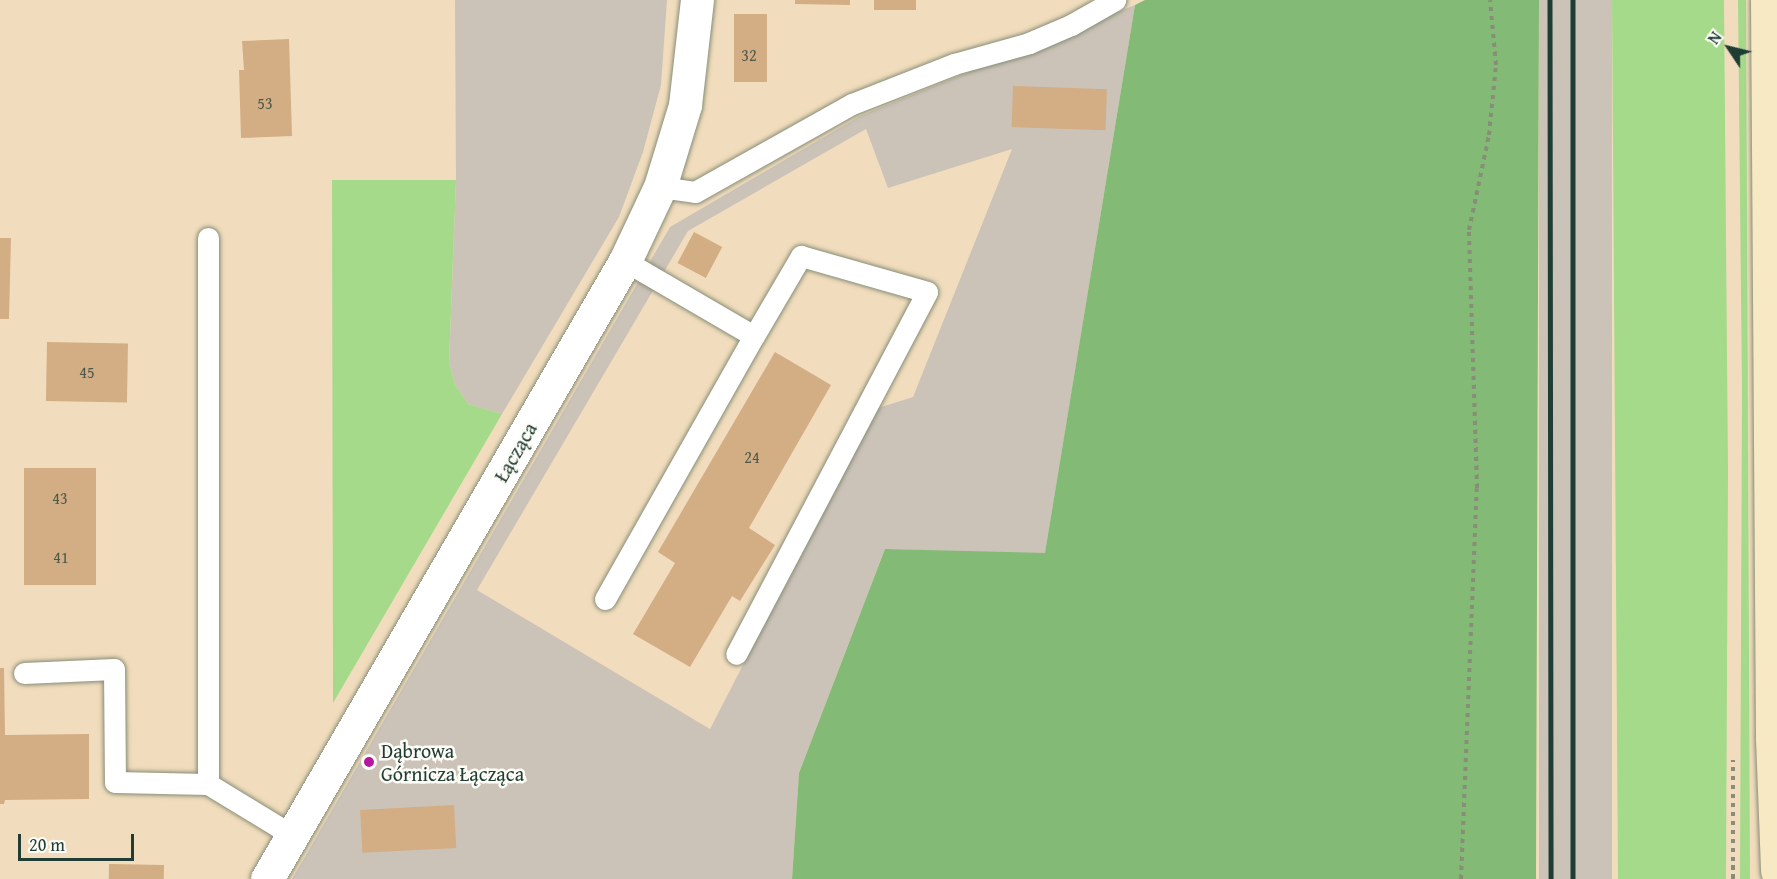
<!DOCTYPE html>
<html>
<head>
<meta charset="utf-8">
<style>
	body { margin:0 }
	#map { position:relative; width:1777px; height:879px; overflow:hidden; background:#f1ddbd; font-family:"Gentium Book Plus",serif }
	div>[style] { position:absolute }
	.industrial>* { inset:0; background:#cbc3b8; transform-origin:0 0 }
	.green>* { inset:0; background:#a4da8a }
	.forest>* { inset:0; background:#83ba76 }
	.building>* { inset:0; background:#d3ad84; transform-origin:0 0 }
	.path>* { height:4px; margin-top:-2px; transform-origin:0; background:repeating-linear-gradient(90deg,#888d78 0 4.5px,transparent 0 9px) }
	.roads { filter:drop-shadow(0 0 2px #888d78) drop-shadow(0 0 2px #888d78) }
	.lane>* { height:21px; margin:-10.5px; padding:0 10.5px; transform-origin:10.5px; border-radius:10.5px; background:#fff }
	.street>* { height:33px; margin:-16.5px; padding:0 16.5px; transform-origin:16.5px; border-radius:16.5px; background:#fff }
	.secondary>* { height:33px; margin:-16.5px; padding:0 16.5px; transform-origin:16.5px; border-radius:16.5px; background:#f6e9c3 }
	.rail>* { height:4.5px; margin:-2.25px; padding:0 2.25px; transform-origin:2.25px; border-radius:2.25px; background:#1f3d34 }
	.dots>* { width:16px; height:16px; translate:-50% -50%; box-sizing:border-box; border:3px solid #fdfcf7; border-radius:50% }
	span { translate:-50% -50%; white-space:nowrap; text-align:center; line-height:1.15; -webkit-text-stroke:5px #fdfcf7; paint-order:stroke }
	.number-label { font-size:16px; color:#4c5948 }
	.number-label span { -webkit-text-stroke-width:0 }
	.street-label { font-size:20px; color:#1f3d34 }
	.poi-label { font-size:20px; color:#1f3d34 }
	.left { translate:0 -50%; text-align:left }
	.north { position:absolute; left:1699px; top:18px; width:60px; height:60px; -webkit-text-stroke:4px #fdfcf7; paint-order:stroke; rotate:305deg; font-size:16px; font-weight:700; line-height:24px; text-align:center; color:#1f3d34 }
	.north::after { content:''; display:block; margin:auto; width:21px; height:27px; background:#1f3d34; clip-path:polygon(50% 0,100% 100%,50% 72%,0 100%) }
	.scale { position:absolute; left:18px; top:834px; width:116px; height:27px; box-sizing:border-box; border:3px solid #1f3d34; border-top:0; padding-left:8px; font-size:18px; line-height:21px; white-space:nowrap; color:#1f3d34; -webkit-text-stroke:4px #fdfcf7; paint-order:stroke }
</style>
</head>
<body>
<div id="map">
	<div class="industrial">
		<i style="clip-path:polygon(455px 0,667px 0,661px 85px,643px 152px,619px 217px,502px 414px,468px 404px,455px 384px,449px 362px,456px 180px)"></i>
		<i style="left:1539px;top:0;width:73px;height:879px"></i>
		<i style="clip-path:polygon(evenodd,1135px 5px,1045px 554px,885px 549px,799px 773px,792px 879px,292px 879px,670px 227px,860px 116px,1135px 5px,866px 129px,888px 188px,1012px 149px,913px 397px,875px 409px,710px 729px,477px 590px,688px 231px,866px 129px)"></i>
	</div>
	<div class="green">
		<i style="clip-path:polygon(1612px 0,1724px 0,1728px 473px,1726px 879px,1618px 879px)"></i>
		<i style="clip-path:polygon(1738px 0,1746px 0,1750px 879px,1740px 879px,1742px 390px)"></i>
		<i style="clip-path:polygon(332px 180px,456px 180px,449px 362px,455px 384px,468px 404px,502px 414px,333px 703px)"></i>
	</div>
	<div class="forest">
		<i style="clip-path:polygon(1145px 0,1539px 0,1536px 879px,792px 879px,799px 773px,885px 549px,1045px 553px,1135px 5px)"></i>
	</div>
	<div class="building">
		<i style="clip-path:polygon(795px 0,850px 0,850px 5px,795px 4px)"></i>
		<i style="left:874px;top:0;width:42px;height:10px"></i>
		<i style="left:734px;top:14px;width:33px;height:68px"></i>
		<i style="clip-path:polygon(289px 39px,292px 136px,241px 138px,239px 70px,244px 70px,242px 41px)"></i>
		<i style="left:1013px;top:86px;width:94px;height:41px;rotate:2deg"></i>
		<i style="left:694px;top:232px;width:32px;height:35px;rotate:28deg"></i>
		<i style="clip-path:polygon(0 238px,11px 238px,9px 319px,0 319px)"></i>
		<i style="left:47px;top:342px;width:81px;height:59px;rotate:1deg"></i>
		<i style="clip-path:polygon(775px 352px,831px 385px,749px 528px,775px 545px,740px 601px,732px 596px,690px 667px,633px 634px,675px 563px,658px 552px)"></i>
		<i style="left:96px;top:468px;width:117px;height:72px;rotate:90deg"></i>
		<i style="clip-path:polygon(0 668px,4px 668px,5px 735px,89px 734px,89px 799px,5px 800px,4px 804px,0 804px)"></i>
		<i style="left:454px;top:805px;width:43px;height:94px;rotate:87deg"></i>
		<i style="left:109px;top:864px;width:55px;height:15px;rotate:1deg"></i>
	</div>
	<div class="path">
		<i style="left:1461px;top:879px;width:391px;rotate:-87.7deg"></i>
		<i style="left:1477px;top:488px;width:258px;rotate:-91.8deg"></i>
		<i style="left:1469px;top:230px;width:97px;rotate:-78.1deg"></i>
		<i style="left:1489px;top:135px;width:70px;rotate:-84.3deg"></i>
		<i style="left:1496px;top:65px;width:65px;rotate:-95.3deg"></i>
		<i style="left:1733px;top:879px;width:119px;rotate:-90deg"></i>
	</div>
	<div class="roads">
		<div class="lane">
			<i style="left:660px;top:187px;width:35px;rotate:8deg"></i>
			<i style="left:695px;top:192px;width:180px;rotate:-29.3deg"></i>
			<i style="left:852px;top:104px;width:110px;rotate:-21.4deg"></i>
			<i style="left:954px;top:64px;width:78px;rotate:-15.6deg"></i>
			<i style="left:1029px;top:43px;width:46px;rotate:-23.2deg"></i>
			<i style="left:1071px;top:25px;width:51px;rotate:-29.6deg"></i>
			<i style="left:208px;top:238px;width:546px;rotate:90deg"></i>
			<i style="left:208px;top:784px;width:98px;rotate:31.3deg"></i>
			<i style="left:625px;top:261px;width:149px;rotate:30.2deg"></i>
			<i style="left:754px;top:336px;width:93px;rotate:-59.6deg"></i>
			<i style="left:801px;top:256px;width:131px;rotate:15.9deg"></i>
			<i style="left:927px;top:292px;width:409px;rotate:117.8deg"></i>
			<i style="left:605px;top:599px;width:302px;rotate:-60.5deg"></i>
			<i style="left:24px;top:673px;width:90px;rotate:-2.5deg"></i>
			<i style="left:114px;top:669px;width:113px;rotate:89.5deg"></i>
			<i style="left:115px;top:782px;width:93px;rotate:1.2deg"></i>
		</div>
		<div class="street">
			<i style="left:267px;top:879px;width:714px;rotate:-59.92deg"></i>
			<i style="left:625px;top:261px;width:82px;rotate:-64.7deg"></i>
			<i style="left:660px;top:187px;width:86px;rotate:-73deg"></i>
			<i style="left:685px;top:105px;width:106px;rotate:-83.5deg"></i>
		</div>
		<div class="secondary">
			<i style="left:1767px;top:0;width:738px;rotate:89.61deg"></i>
			<i style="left:1772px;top:738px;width:133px;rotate:87.8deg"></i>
		</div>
	</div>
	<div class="rail">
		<i style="left:1550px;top:0;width:879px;rotate:89.93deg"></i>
		<i style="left:1573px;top:0;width:879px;rotate:90deg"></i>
	</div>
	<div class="dots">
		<i style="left:369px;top:762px;background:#b5179e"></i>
	</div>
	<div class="number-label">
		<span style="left:749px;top:55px">32</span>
		<span style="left:265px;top:103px">53</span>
		<span style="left:87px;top:372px">45</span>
		<span style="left:752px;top:457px">24</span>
		<span style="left:60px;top:498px">43</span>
		<span style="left:61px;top:557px">41</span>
	</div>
	<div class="street-label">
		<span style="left:515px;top:452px;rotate:-60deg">Łącząca</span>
	</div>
	<div class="poi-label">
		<span class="left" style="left:381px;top:762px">Dąbrowa<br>Górnicza Łącząca</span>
	</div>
	<div class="north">N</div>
	<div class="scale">20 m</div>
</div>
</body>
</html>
